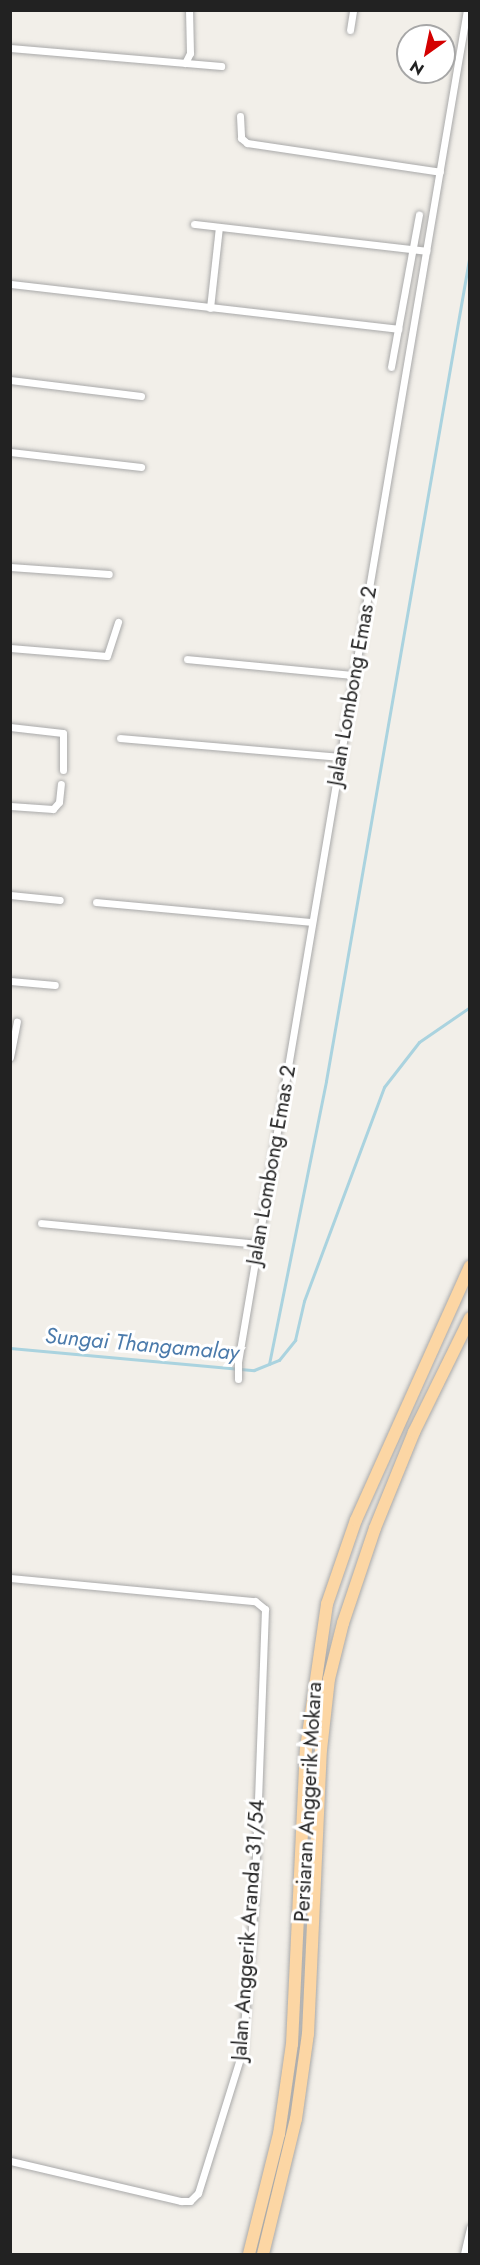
<!DOCTYPE html>
<html>
<head>
<meta charset="utf-8">
<style>
	body { margin:0 }
	#map { position:relative; width:480px; height:2265px; overflow:hidden; background:#f2efe9; font-family:Jost,sans-serif }
	div>[style] { position:absolute }
	.stream>* { height:3px; margin:-1.5px; padding:0 1.5px; transform-origin:1.5px; border-radius:1.5px; background:#aad3df }
	.roads { filter:drop-shadow(0 0 2px #a9a9a9) drop-shadow(0 0 2px #a9a9a9) }
	.street>* { height:7px; margin:-3.5px; padding:0 3.5px; transform-origin:3.5px; border-radius:3.5px; background:#fff }
	.primary>* { height:12px; margin:-6px; padding:0 6px; transform-origin:6px; border-radius:6px; background:#fcd6a4 }
	span { translate:-50% -50%; white-space:nowrap; text-align:center; line-height:1.15; -webkit-text-stroke:6px #fff; paint-order:stroke }
	.street-label { font-size:21px; color:#222 }
	.water-label { font-size:22px; color:#4a7aab; font-style:italic }
	.frame { position:absolute; inset:0; border:12px solid #222; pointer-events:none }
	.north { position:absolute; left:396px; top:24px; width:60px; height:60px; box-sizing:border-box; background:#fff; border:2px solid #a7a7a7; border-radius:50%; rotate:213deg; font-size:16px; font-weight:700; line-height:24px; text-align:center; color:#222 }
	.north::after { content:''; display:block; margin:auto; width:21px; height:27px; background:#d40000; clip-path:polygon(50% 0,100% 100%,50% 72%,0 100%) }
</style>
</head>
<body>
<div id="map">
	<div class="stream">
		<i style="left:10px;top:1348px;width:245px;rotate:5.2deg"></i>
		<i style="left:254px;top:1370px;width:27px;rotate:-22deg"></i>
		<i style="left:279px;top:1360px;width:26px;rotate:-51deg"></i>
		<i style="left:295px;top:1340px;width:40px;rotate:-77deg"></i>
		<i style="left:304px;top:1301px;width:228px;rotate:-69.5deg"></i>
		<i style="left:384px;top:1087px;width:57px;rotate:-52.1deg"></i>
		<i style="left:419px;top:1042px;width:62px;rotate:-34.5deg"></i>
		<i style="left:269px;top:1364px;width:289px;rotate:-78.6deg"></i>
		<i style="left:326px;top:1081px;width:840px;rotate:-80.13deg"></i>
	</div>
	<div class="roads">
		<div class="street">
			<i style="left:350px;top:30px;width:20px;rotate:-81deg"></i>
			<i style="left:10px;top:48px;width:212px;rotate:4.9deg"></i>
			<i style="left:185px;top:63px;width:11px;rotate:-63deg"></i>
			<i style="left:190px;top:53px;width:43px;rotate:-91.3deg"></i>
			<i style="left:240px;top:116px;width:22px;rotate:87deg"></i>
			<i style="left:241px;top:138px;width:8px;rotate:40deg"></i>
			<i style="left:247px;top:143px;width:195px;rotate:8.5deg"></i>
			<i style="left:194px;top:224px;width:234px;rotate:6.6deg"></i>
			<i style="left:10px;top:284px;width:391px;rotate:6.6deg"></i>
			<i style="left:210px;top:308px;width:81px;rotate:-83.7deg"></i>
			<i style="left:391px;top:367px;width:155px;rotate:-79.6deg"></i>
			<i style="left:10px;top:380px;width:132px;rotate:7deg"></i>
			<i style="left:10px;top:452px;width:132px;rotate:6.5deg"></i>
			<i style="left:10px;top:567px;width:99px;rotate:4deg"></i>
			<i style="left:10px;top:648px;width:97px;rotate:4.7deg"></i>
			<i style="left:107px;top:656px;width:36px;rotate:-72deg"></i>
			<i style="left:187px;top:659px;width:168px;rotate:5.5deg"></i>
			<i style="left:10px;top:727px;width:53px;rotate:6.5deg"></i>
			<i style="left:63px;top:733px;width:37px;rotate:90deg"></i>
			<i style="left:120px;top:738px;width:221px;rotate:4.9deg"></i>
			<i style="left:10px;top:806px;width:43px;rotate:4deg"></i>
			<i style="left:53px;top:809px;width:9px;rotate:-49deg"></i>
			<i style="left:59px;top:802px;width:18px;rotate:-84deg"></i>
			<i style="left:10px;top:895px;width:50px;rotate:5.7deg"></i>
			<i style="left:96px;top:902px;width:217px;rotate:5.3deg"></i>
			<i style="left:10px;top:981px;width:45px;rotate:5.1deg"></i>
			<i style="left:10px;top:1057px;width:36px;rotate:-79deg"></i>
			<i style="left:41px;top:1223px;width:218px;rotate:5.5deg"></i>
			<i style="left:238px;top:1379px;width:17px;rotate:-90deg"></i>
			<i style="left:238px;top:1362px;width:1371px;rotate:-80.39deg"></i>
			<i style="left:10px;top:1578px;width:246px;rotate:5.4deg"></i>
			<i style="left:255px;top:1601px;width:13px;rotate:39deg"></i>
			<i style="left:265px;top:1609px;width:294px;rotate:92.1deg"></i>
			<i style="left:254px;top:1903px;width:149px;rotate:94.6deg"></i>
			<i style="left:242px;top:2052px;width:148px;rotate:107.3deg"></i>
			<i style="left:198px;top:2193px;width:11px;rotate:135deg"></i>
			<i style="left:190px;top:2201px;width:9px;rotate:180deg"></i>
			<i style="left:181px;top:2201px;width:176px;rotate:-166.8deg"></i>
			<i style="left:464px;top:2254px;width:27px;rotate:-77deg"></i>
		</div>
		<div class="primary">
			<i style="left:249px;top:2254px;width:124px;rotate:-76deg"></i>
			<i style="left:279px;top:2134px;width:91px;rotate:-81.8deg"></i>
			<i style="left:292px;top:2044px;width:296px;rotate:-87.3deg"></i>
			<i style="left:306px;top:1748px;width:146px;rotate:-81.7deg"></i>
			<i style="left:327px;top:1604px;width:89px;rotate:-71deg"></i>
			<i style="left:356px;top:1520px;width:278px;rotate:-65.8deg"></i>
			<i style="left:263px;top:2254px;width:139px;rotate:-76.3deg"></i>
			<i style="left:296px;top:2119px;width:86px;rotate:-82deg"></i>
			<i style="left:308px;top:2034px;width:284px;rotate:-87.4deg"></i>
			<i style="left:321px;top:1750px;width:71px;rotate:-83.6deg"></i>
			<i style="left:329px;top:1679px;width:58px;rotate:-76deg"></i>
			<i style="left:343px;top:1623px;width:100px;rotate:-71.4deg"></i>
			<i style="left:375px;top:1528px;width:104px;rotate:-67.9deg"></i>
			<i style="left:414px;top:1432px;width:127px;rotate:-63.8deg"></i>
		</div>
	</div>
	<div class="street-label">
		<span style="left:352px;top:686px;rotate:-80deg">Jalan Lombong Emas 2</span>
		<span style="left:271px;top:1165px;rotate:-80deg">Jalan Lombong Emas 2</span>
		<span style="left:308px;top:1802px;rotate:-87deg">Persiaran Anggerik Mokara</span>
		<span style="left:248px;top:1930px;rotate:-86deg">Jalan Anggerik Aranda 31/54</span>
	</div>
	<div class="water-label">
		<span style="left:142px;top:1344px;rotate:5deg">Sungai Thangamalay</span>
	</div>
	<div class="frame"></div>
	<div class="north">N</div>
</div>
</body>
</html>
